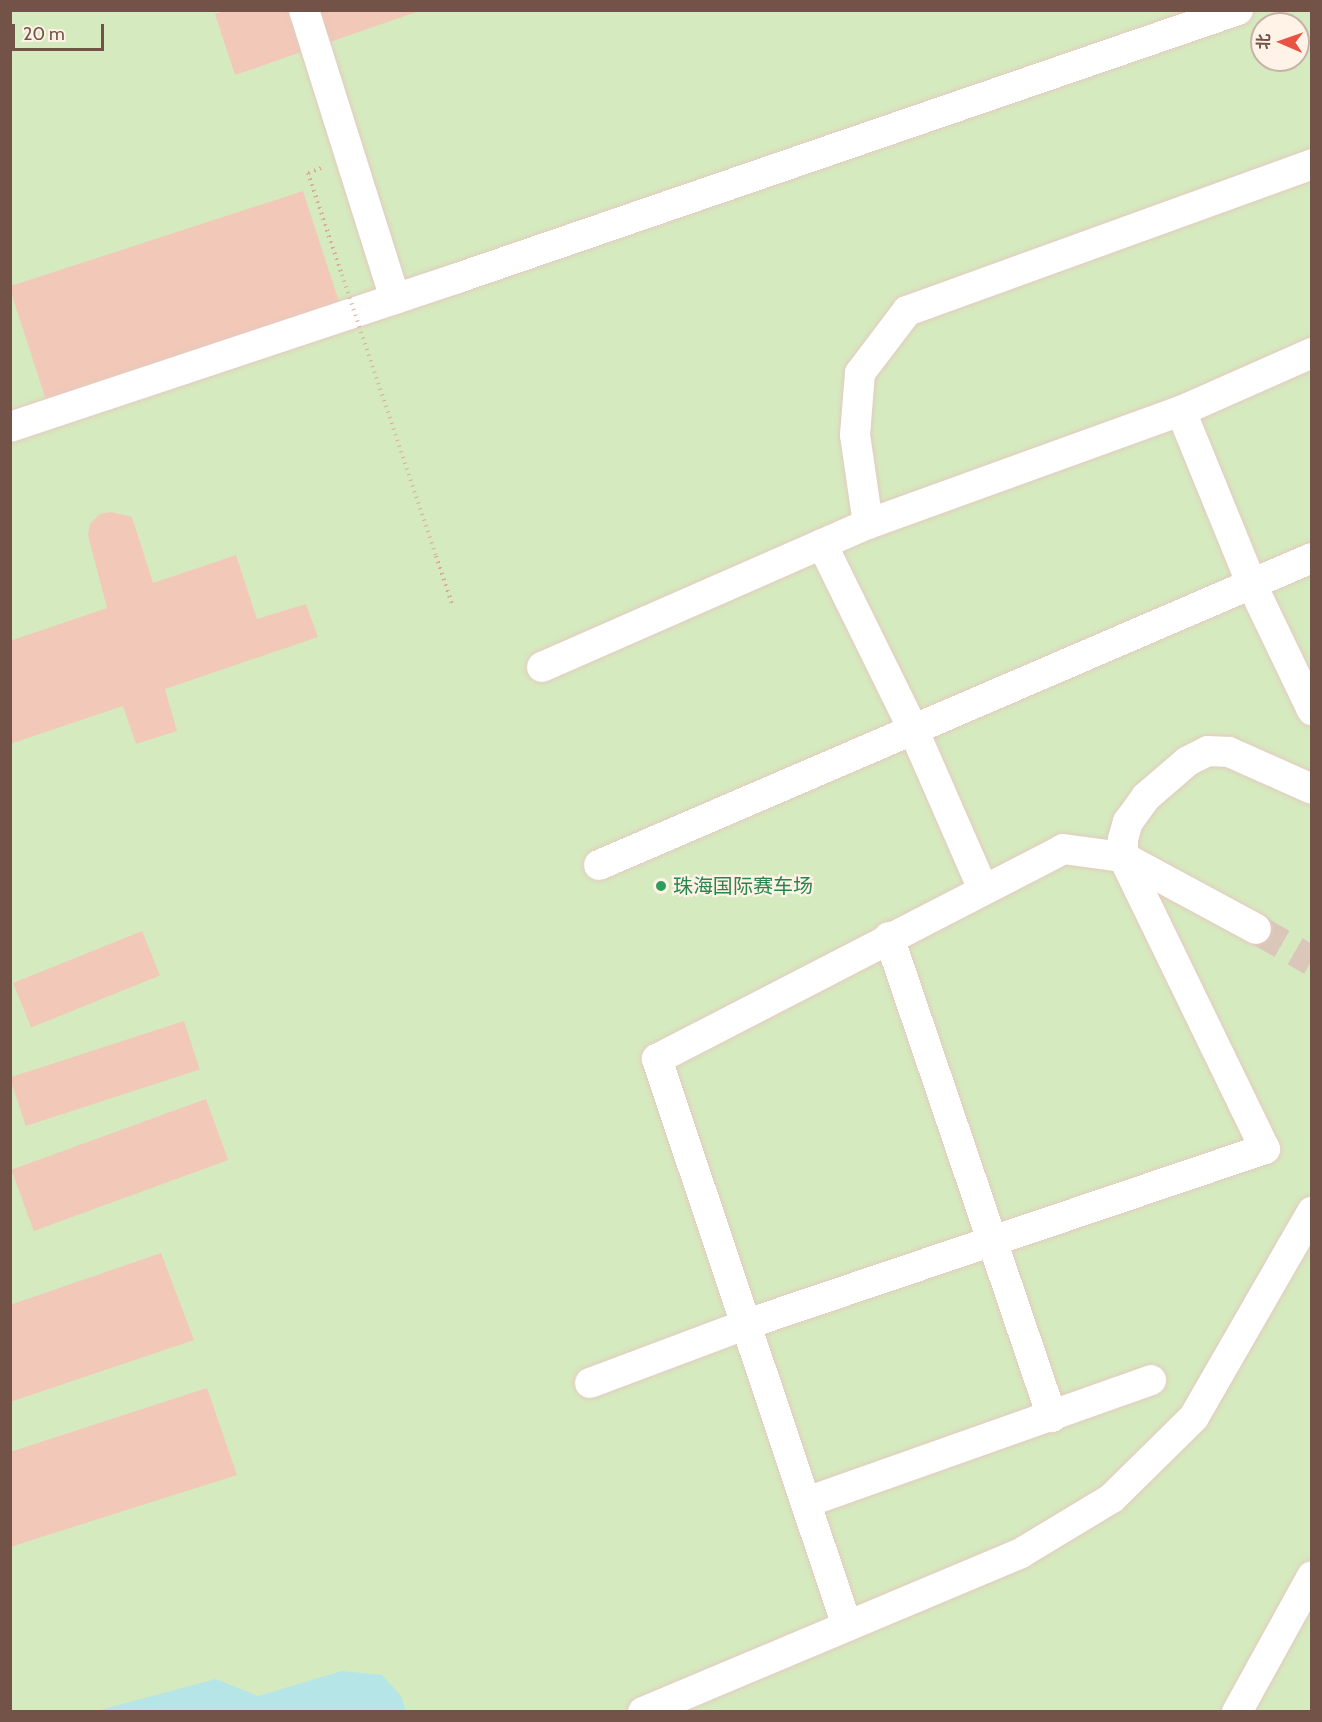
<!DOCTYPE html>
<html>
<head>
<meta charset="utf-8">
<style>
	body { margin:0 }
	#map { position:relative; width:1322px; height:1722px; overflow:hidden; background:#fceee0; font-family:Cabin,"Noto Sans SC",sans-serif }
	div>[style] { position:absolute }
	.green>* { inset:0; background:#d6eabf }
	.water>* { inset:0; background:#b5e5e6 }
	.building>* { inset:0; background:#f2c8b8; transform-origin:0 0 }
	.minor-tunnel>* { height:30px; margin-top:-15px; transform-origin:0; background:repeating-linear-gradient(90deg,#dac7ba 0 30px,transparent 0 45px) }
	.path>* { height:4px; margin-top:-2px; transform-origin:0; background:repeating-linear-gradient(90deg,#d6ab9b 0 1.5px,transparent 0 6px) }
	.roads { filter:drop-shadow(0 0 2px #e2cbbf) drop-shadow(0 0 2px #e2cbbf) }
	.minor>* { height:30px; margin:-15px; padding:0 15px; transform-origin:15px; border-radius:15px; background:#fff }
	.path-bridge>* { height:4px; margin-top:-2px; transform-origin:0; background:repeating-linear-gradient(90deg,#d6ab9b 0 1.5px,transparent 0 6px) }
	.dots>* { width:16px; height:16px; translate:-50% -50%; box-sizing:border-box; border:3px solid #fff2e7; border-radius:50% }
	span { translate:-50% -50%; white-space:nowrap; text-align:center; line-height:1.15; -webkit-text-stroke:4.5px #fff2e7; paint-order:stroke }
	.leisure-label { font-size:20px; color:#27864d }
	.left { translate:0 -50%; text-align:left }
	.frame { position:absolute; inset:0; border:12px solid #735247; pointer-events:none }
	.north { position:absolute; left:1250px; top:12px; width:60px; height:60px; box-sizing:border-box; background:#fff2e7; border:2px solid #c7b2a7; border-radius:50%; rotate:272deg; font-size:16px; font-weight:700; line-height:24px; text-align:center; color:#735247 }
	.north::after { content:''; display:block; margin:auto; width:21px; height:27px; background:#e95343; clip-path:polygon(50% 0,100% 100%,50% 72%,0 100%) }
	.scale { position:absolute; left:12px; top:24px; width:92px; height:27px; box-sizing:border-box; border:3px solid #735247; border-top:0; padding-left:8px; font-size:18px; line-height:21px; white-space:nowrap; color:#735247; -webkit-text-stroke:4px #fff2e7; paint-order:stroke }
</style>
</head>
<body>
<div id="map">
	<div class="green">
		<i style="clip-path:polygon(evenodd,254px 10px,1311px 11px,1311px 1711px,11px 1712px,11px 11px,218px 11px,221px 20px,254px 10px,1262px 24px,1298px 24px,1298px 60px,1262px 60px,1262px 24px)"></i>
	</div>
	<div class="water">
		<i style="clip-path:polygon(342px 1671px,382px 1675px,401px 1696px,406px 1711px,96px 1711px,216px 1679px,258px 1696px)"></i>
	</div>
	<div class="building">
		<i style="clip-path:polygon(226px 10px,419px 10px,419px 11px,235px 75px,215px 14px)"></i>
		<i style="left:303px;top:191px;width:122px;height:309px;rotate:72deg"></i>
		<i style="clip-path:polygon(111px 512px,132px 517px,153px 583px,236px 555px,257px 619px,306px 604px,318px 637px,165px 689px,177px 731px,136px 744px,123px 706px,10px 744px,10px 641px,107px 608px,88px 535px,90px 524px,100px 514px)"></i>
		<i style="left:142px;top:931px;width:48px;height:139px;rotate:68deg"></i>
		<i style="left:184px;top:1021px;width:51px;height:183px;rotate:72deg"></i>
		<i style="left:206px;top:1099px;width:65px;height:207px;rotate:70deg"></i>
		<i style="clip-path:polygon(161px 1253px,194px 1340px,10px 1402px,10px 1305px)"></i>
		<i style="clip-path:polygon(207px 1388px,237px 1475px,10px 1547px,10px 1452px)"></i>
	</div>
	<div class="minor-tunnel">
		<i style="left:1256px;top:929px;width:64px;rotate:29.7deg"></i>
	</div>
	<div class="path">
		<i style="left:321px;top:168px;width:14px;rotate:159deg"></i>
		<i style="left:308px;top:173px;width:108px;rotate:71.6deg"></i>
		<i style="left:436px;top:556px;width:51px;rotate:71.6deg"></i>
	</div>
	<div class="roads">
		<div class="minor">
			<i style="left:304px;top:10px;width:303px;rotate:72.5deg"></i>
			<i style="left:1181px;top:411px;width:188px;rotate:67.8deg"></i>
			<i style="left:1252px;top:585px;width:139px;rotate:64.4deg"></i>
			<i style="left:10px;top:427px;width:469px;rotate:-18.4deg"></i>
			<i style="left:455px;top:279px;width:828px;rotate:-18.96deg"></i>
			<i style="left:868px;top:524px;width:90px;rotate:-98.3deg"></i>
			<i style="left:855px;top:435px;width:62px;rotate:-85.4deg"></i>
			<i style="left:860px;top:373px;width:78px;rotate:-52.8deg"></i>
			<i style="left:907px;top:311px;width:431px;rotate:-19.9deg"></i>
			<i style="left:822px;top:544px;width:206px;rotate:63.8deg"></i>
			<i style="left:913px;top:729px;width:175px;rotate:66.4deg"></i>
			<i style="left:542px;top:667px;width:356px;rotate:-23.7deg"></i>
			<i style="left:868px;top:524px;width:333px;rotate:-19.9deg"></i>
			<i style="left:1181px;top:411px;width:143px;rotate:-23.9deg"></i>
			<i style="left:599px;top:865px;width:776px;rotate:-23.3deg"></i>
			<i style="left:889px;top:937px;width:507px;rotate:71.24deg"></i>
			<i style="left:590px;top:1383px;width:165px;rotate:-20.6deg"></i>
			<i style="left:744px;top:1325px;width:550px;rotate:-18.67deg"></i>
			<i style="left:1265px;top:1149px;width:325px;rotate:-115.9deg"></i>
			<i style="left:1123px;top:857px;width:18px;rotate:-90deg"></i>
			<i style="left:1123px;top:839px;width:18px;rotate:-74deg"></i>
			<i style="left:1128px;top:822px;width:31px;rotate:-54deg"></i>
			<i style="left:1146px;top:797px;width:55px;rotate:-40.6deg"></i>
			<i style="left:1188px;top:761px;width:22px;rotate:-27deg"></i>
			<i style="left:1208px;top:751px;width:21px;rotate:3deg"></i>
			<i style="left:1229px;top:752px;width:91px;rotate:24deg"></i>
			<i style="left:807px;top:1502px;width:365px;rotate:-19.5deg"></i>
			<i style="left:846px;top:1623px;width:595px;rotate:-108.53deg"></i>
			<i style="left:657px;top:1059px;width:457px;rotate:-27.3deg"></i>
			<i style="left:1063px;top:849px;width:61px;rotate:7.6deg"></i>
			<i style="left:1123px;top:857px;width:151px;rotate:28.4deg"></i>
			<i style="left:643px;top:1712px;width:410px;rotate:-22.8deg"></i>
			<i style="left:1021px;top:1553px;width:106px;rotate:-31.1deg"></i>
			<i style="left:1112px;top:1498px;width:115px;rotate:-44.6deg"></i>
			<i style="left:1194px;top:1417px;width:237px;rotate:-60.1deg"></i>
			<i style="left:1237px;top:1712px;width:155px;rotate:-61.1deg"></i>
		</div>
	</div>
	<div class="path-bridge">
		<i style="left:342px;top:275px;width:296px;rotate:71.5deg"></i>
	</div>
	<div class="dots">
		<i style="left:661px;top:886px;background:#2e9e5b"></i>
	</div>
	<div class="leisure-label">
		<span class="left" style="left:673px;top:886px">珠海国际赛车场</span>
	</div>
	<div class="frame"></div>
	<div class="north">北</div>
	<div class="scale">20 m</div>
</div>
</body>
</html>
